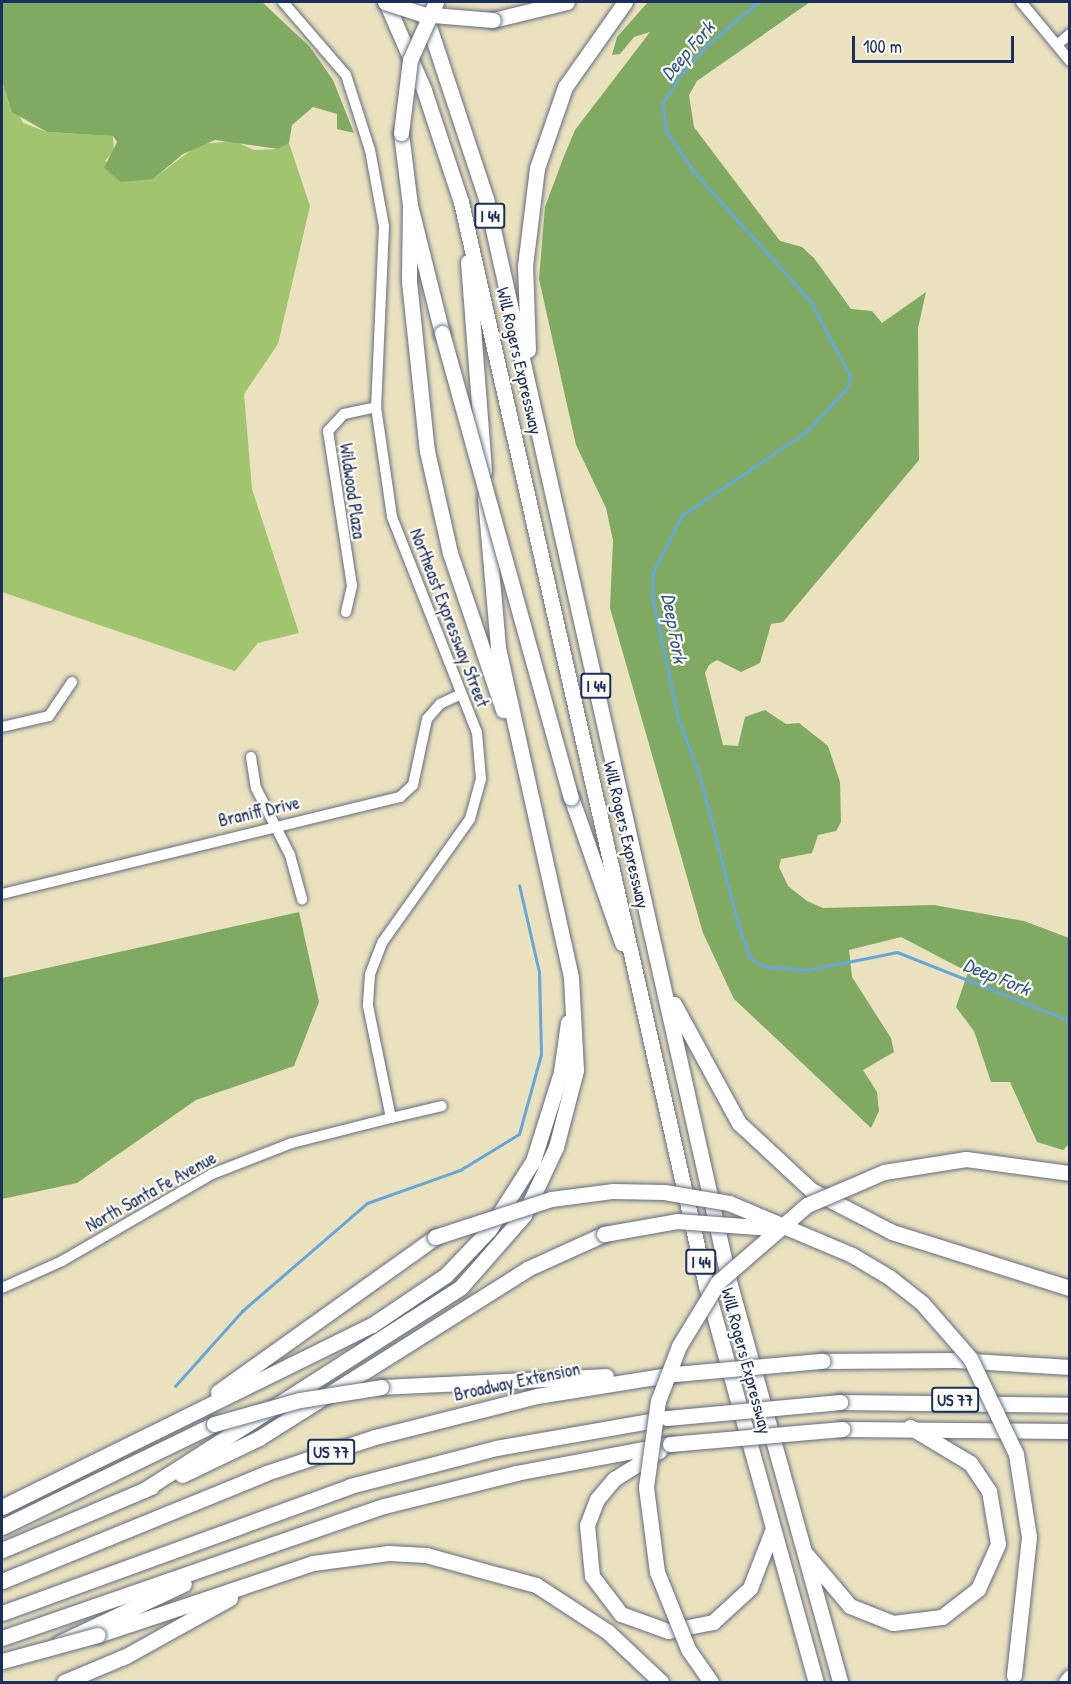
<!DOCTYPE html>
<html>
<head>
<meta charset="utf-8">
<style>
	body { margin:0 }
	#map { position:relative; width:1071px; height:1684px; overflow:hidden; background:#eae1be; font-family:"Patrick Hand",sans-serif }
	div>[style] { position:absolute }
	.green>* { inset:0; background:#a1c56f }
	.forest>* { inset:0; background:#80aa62 }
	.stream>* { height:3px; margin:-1.5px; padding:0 1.5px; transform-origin:1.5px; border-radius:1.5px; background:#66a6d9 }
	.roads { filter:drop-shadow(0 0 2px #636d80) drop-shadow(0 0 2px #636d80) }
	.minor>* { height:10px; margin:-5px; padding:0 5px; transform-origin:5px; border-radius:5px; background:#fff }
	.highway>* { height:15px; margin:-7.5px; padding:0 7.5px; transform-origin:7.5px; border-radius:7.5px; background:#fff }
	.bridges { filter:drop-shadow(0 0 2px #636d80) drop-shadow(0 0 2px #636d80) }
	.highway-bridge>* { height:15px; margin:-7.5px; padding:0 7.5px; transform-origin:7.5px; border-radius:7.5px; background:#fff }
	span { translate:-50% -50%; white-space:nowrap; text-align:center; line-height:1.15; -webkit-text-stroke:4.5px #fdfcf7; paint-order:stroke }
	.shield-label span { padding:2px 4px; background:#fdfcf7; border:2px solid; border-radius:4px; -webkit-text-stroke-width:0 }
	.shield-label { font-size:16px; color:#1b2f5e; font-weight:700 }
	.street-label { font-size:18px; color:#1b2f5e }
	.water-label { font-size:20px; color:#355989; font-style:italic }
	.frame { position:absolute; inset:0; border:3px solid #1b2f5e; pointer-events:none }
	.scale { position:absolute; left:852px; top:36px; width:162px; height:27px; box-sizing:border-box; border:3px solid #1b2f5e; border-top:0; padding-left:8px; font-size:18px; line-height:21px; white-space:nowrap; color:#1b2f5e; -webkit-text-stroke:4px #fdfcf7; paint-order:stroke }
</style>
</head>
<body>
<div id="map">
	<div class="green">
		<i style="clip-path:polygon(2px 80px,23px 123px,47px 132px,113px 136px,114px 151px,105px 161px,153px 179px,199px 144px,234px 141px,254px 150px,278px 149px,289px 143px,310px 206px,278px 344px,244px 394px,252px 489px,299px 633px,258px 643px,235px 671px,2px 592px)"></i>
	</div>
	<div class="forest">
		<i style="clip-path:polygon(2px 2px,262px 2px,310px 47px,333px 80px,354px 133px,337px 129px,337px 114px,313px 107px,292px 125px,289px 143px,278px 149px,215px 140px,183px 154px,153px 179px,121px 182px,104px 168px,117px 142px,113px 136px,47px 132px,12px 112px,2px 80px)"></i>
		<i style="clip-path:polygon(648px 2px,810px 2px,697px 81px,689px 95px,694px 127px,780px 241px,802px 247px,814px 258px,851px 309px,872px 311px,882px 323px,926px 292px,918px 328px,919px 460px,783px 622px,771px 624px,760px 663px,741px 672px,717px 660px,709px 665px,705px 673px,723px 745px,738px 746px,745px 717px,765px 710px,786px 724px,799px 723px,828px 746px,840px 782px,841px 822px,836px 831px,818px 835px,812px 853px,781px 859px,779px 867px,788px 886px,807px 901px,823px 908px,934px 905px,1024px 921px,1069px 938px,1070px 1143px,1063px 1150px,1037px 1142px,1010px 1082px,991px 1082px,974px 1031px,956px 1007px,968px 972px,901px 937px,849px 950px,852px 977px,891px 1038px,894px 1052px,863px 1070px,877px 1092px,879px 1111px,871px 1128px,734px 999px,703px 933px,610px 608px,613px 540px,606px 508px,576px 445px,539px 279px,545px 207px,564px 156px,575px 130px,650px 32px,634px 37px,620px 54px,612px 55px,617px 37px)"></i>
		<i style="clip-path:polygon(299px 912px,319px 1002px,294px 1066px,196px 1100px,77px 1183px,2px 1199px,2px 978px)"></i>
	</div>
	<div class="stream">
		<i style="left:758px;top:2px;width:68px;rotate:139.8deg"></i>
		<i style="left:706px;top:46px;width:40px;rotate:131deg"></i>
		<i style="left:680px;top:76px;width:33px;rotate:123deg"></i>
		<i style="left:662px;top:104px;width:27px;rotate:82deg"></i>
		<i style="left:666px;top:131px;width:50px;rotate:55.7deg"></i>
		<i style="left:694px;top:172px;width:173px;rotate:48deg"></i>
		<i style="left:810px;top:301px;width:85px;rotate:61.9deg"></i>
		<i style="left:850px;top:376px;width:12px;rotate:104deg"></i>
		<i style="left:847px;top:388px;width:60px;rotate:133deg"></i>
		<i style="left:806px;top:432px;width:149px;rotate:146.2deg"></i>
		<i style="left:682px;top:515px;width:64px;rotate:117deg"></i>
		<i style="left:653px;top:572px;width:25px;rotate:92deg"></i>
		<i style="left:652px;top:597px;width:124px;rotate:77.9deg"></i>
		<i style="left:678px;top:718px;width:63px;rotate:69.6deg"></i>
		<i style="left:700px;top:777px;width:152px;rotate:75.5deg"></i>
		<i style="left:738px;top:924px;width:36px;rotate:71deg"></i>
		<i style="left:750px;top:958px;width:15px;rotate:32deg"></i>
		<i style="left:763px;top:966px;width:44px;rotate:5.2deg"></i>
		<i style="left:807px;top:970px;width:92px;rotate:-11.3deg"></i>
		<i style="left:897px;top:952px;width:186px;rotate:21.7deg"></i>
		<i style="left:175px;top:1386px;width:101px;rotate:-48.2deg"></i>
		<i style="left:242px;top:1311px;width:165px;rotate:-40.8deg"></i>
		<i style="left:367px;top:1203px;width:99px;rotate:-19.5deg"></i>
		<i style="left:460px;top:1170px;width:69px;rotate:-31.4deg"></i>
		<i style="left:519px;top:1134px;width:83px;rotate:-74.6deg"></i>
		<i style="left:541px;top:1054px;width:82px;rotate:-91.4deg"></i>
		<i style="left:539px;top:972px;width:89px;rotate:-102.9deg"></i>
	</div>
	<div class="roads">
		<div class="minor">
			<i style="left:283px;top:2px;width:96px;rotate:49.2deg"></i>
			<i style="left:346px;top:75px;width:79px;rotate:72.3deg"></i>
			<i style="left:370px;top:150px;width:77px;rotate:79.6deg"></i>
			<i style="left:384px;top:226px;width:181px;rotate:92.5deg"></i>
			<i style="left:376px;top:407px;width:111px;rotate:81.7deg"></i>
			<i style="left:392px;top:517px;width:232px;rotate:68.5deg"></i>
			<i style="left:477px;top:733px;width:46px;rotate:85deg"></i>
			<i style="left:481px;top:779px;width:41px;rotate:105.4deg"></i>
			<i style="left:470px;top:819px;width:152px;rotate:125.4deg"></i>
			<i style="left:382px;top:943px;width:34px;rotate:111deg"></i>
			<i style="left:370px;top:975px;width:31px;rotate:94deg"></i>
			<i style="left:368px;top:1006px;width:114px;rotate:78.4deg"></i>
			<i style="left:391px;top:1118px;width:52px;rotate:-13.2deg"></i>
			<i style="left:1021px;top:2px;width:77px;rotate:50.3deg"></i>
			<i style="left:1058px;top:44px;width:16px;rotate:-40deg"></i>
			<i style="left:346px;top:612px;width:27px;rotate:-77deg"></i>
			<i style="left:352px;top:586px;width:157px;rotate:-98.8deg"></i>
			<i style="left:328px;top:431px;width:23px;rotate:-47deg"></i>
			<i style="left:344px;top:414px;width:33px;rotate:-12deg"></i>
			<i style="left:2px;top:727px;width:48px;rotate:-13.2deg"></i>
			<i style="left:49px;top:716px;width:41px;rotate:-55.9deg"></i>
			<i style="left:251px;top:757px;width:31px;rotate:81deg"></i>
			<i style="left:256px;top:788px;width:75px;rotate:63.1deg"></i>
			<i style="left:290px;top:855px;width:46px;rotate:74.7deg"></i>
			<i style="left:2px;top:894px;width:410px;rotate:-13.7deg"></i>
			<i style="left:400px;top:797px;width:18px;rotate:-43deg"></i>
			<i style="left:413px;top:785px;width:67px;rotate:-78deg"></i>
			<i style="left:427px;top:719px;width:20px;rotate:-49deg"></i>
			<i style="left:440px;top:704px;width:23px;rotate:-25deg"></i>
			<i style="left:2px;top:1288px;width:66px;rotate:-24.2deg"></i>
			<i style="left:62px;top:1261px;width:173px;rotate:-30.1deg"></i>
			<i style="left:212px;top:1174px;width:86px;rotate:-21.2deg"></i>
			<i style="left:292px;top:1143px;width:102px;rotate:-14.2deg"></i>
		</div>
		<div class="highway">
			<i style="left:386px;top:2px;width:96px;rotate:66.6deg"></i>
			<i style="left:424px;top:90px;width:118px;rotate:71.7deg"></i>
			<i style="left:461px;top:202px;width:1111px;rotate:77.26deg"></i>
			<i style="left:706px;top:1286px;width:411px;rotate:74.5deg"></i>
			<i style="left:421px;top:2px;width:206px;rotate:71.7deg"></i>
			<i style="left:486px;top:198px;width:1110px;rotate:77.35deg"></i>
			<i style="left:729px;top:1281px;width:416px;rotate:74.5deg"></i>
			<i style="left:493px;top:20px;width:76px;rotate:-13.7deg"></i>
			<i style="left:401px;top:133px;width:73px;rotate:82.9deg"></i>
			<i style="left:410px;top:205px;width:132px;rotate:76deg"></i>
			<i style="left:410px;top:205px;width:76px;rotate:90.8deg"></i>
			<i style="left:409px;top:281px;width:171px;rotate:84deg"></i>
			<i style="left:427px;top:451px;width:105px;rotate:77.3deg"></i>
			<i style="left:450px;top:553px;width:166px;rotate:71.3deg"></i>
			<i style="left:468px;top:262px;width:210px;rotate:85.6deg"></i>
			<i style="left:528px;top:350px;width:84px;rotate:-92deg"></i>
			<i style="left:525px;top:266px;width:99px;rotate:-83deg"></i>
			<i style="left:537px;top:168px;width:86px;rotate:-70.9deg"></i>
			<i style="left:565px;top:87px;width:104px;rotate:-54.8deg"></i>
			<i style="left:571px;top:797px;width:155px;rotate:70.7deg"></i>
			<i style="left:674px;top:1004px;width:136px;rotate:61.4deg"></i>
			<i style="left:739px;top:1123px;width:98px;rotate:42.9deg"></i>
			<i style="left:811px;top:1190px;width:91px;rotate:27.4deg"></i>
			<i style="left:892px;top:1232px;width:187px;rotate:17.5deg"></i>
			<i style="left:822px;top:1361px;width:133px;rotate:-0.4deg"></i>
			<i style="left:955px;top:1360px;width:115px;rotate:3.5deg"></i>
			<i style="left:381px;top:1387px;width:225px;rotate:-2.8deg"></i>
			<i style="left:218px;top:1392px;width:267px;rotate:-35.5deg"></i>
			<i style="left:840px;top:1402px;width:230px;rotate:0.7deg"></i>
			<i style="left:842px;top:1429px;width:228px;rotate:0.5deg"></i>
			<i style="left:659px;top:1451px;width:53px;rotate:148.1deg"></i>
			<i style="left:614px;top:1479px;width:26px;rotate:130deg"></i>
			<i style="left:597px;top:1499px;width:28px;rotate:111deg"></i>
			<i style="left:587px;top:1525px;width:51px;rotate:84.4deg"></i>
			<i style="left:592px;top:1576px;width:48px;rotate:52.7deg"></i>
			<i style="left:621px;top:1614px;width:50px;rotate:19.9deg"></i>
			<i style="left:668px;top:1631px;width:46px;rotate:-11.3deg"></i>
			<i style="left:713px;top:1622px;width:50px;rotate:-42.6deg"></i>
			<i style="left:750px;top:1588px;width:61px;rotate:-68.9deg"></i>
			<i style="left:182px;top:1475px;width:85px;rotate:-25.7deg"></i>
			<i style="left:259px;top:1438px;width:317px;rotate:-32.2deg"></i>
			<i style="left:527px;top:1269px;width:85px;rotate:-24.4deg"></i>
			<i style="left:144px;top:1490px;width:376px;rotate:-32.6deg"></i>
			<i style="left:461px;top:1287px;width:96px;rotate:-48.8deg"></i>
			<i style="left:524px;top:1215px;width:75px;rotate:-64.8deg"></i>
			<i style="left:556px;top:1147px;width:80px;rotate:-75.4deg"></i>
			<i style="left:576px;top:1070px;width:93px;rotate:-93.1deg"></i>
			<i style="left:571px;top:977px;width:338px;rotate:-102.5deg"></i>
			<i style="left:498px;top:647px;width:150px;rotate:-95deg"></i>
			<i style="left:2px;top:1507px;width:412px;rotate:-26.2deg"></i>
			<i style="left:372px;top:1325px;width:89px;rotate:-34deg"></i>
			<i style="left:446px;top:1275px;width:62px;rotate:-46.3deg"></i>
			<i style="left:489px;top:1230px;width:82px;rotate:-57.5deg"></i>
			<i style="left:533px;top:1161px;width:93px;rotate:-72.5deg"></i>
			<i style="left:561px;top:1072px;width:50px;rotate:-82deg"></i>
			<i style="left:2px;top:1527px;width:236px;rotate:-25.9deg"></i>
			<i style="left:2px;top:1550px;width:162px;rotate:-22.9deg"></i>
			<i style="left:806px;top:1554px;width:68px;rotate:49.8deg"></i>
			<i style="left:850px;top:1606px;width:46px;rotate:21.6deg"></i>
			<i style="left:893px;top:1623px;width:49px;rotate:-7deg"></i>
			<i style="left:942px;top:1617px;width:46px;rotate:-37.9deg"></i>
			<i style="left:978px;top:1589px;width:49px;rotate:-66deg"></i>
			<i style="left:998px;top:1544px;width:54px;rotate:-99.6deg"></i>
			<i style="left:989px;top:1491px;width:34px;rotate:-124deg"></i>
			<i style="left:970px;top:1463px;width:70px;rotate:-149deg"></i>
			<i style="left:2px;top:1581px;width:285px;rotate:-22.2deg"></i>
			<i style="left:266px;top:1473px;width:115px;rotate:-18.3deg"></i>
			<i style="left:375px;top:1437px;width:167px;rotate:-14.2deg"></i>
			<i style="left:537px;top:1396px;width:140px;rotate:-9.1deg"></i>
			<i style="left:2px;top:1613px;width:370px;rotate:-20deg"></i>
			<i style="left:350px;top:1486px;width:151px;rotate:-14.6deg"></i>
			<i style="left:496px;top:1448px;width:174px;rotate:-10deg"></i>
			<i style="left:98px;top:1635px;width:227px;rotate:-18.5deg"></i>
			<i style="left:313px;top:1563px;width:76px;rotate:-7.6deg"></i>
			<i style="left:388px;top:1553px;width:38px;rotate:3deg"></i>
			<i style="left:426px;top:1555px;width:114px;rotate:15.3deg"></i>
			<i style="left:536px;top:1585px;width:86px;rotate:33.1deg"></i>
			<i style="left:608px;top:1632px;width:73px;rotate:43.3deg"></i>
			<i style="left:2px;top:1638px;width:404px;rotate:-19.1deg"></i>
			<i style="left:384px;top:1506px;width:136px;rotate:-14deg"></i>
			<i style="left:516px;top:1473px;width:157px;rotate:-10.7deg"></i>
			<i style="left:59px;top:1643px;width:138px;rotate:-25.3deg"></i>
			<i style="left:64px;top:1682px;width:67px;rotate:-22.8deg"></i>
			<i style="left:126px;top:1656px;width:119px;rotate:-29.1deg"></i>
			<i style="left:1066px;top:1682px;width:6px;rotate:-51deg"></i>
		</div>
	</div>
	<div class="bridges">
		<div class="highway-bridge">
			<i style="left:385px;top:2px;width:38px;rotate:18deg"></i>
			<i style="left:421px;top:14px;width:72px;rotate:4.8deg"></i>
			<i style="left:401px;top:133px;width:74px;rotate:-83deg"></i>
			<i style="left:410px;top:60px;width:64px;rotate:-65.9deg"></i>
			<i style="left:442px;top:333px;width:482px;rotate:74.5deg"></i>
			<i style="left:604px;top:1234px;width:74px;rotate:-10.1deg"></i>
			<i style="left:677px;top:1221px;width:94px;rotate:4.3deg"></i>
			<i style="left:435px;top:1237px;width:122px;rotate:-18.1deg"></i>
			<i style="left:551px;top:1199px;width:63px;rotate:-7.4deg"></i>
			<i style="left:613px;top:1191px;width:51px;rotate:1.1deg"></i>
			<i style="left:664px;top:1192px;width:66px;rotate:9.6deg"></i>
			<i style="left:729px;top:1203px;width:134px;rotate:22.9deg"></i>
			<i style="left:852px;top:1255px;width:43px;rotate:30.7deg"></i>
			<i style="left:889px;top:1277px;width:42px;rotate:38.2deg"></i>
			<i style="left:922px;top:1303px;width:73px;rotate:48.9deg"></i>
			<i style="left:970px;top:1358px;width:106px;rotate:64.4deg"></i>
			<i style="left:1016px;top:1454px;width:84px;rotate:81.1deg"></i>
			<i style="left:1029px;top:1537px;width:139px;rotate:96.2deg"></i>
			<i style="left:675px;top:1374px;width:148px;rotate:-5.1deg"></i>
			<i style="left:667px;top:1418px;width:174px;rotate:-5.3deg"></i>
			<i style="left:214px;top:1424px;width:89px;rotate:-15.6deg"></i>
			<i style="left:300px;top:1400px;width:82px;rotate:-9.1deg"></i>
			<i style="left:670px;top:1444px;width:173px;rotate:-5deg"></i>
			<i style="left:2px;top:1661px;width:99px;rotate:-15.2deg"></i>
			<i style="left:711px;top:1682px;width:40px;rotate:-124.9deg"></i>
			<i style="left:688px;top:1649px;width:83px;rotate:-111.9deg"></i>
			<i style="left:657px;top:1572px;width:86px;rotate:-97.4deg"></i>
			<i style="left:646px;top:1487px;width:87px;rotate:-82.1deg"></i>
			<i style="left:658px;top:1401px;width:59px;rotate:-69.1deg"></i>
			<i style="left:679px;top:1346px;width:75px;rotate:-58.6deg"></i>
			<i style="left:718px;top:1282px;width:118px;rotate:-40.9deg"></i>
			<i style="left:807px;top:1205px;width:84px;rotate:-23.2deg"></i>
			<i style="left:884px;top:1172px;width:83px;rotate:-9deg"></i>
			<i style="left:966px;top:1159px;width:105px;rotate:7.7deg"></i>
		</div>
	</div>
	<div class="shield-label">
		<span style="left:490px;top:216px">I 44</span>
		<span style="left:596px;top:686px">I 44</span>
		<span style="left:701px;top:1262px">I 44</span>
		<span style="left:955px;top:1400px">US 77</span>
		<span style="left:331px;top:1452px">US 77</span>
	</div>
	<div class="street-label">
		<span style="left:519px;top:361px;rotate:77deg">Will Rogers Expressway</span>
		<span style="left:352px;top:491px;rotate:82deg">Wildwood Plaza</span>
		<span style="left:449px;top:618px;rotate:69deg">Northeast Expressway Street</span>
		<span style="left:259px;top:812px;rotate:-13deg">Braniff Drive</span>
		<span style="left:626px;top:835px;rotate:77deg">Will Rogers Expressway</span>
		<span style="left:151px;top:1192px;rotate:-29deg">North Santa Fe Avenue</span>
		<span style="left:746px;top:1361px;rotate:75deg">Will Rogers Expressway</span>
		<span style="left:517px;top:1382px;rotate:-12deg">Broadway Extension</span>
	</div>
	<div class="water-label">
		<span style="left:687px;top:50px;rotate:-49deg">Deep Fork</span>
		<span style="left:675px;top:628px;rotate:80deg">Deep Fork</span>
		<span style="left:997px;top:976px;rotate:22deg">Deep Fork</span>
	</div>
	<div class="frame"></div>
	<div class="scale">100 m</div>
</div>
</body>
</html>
